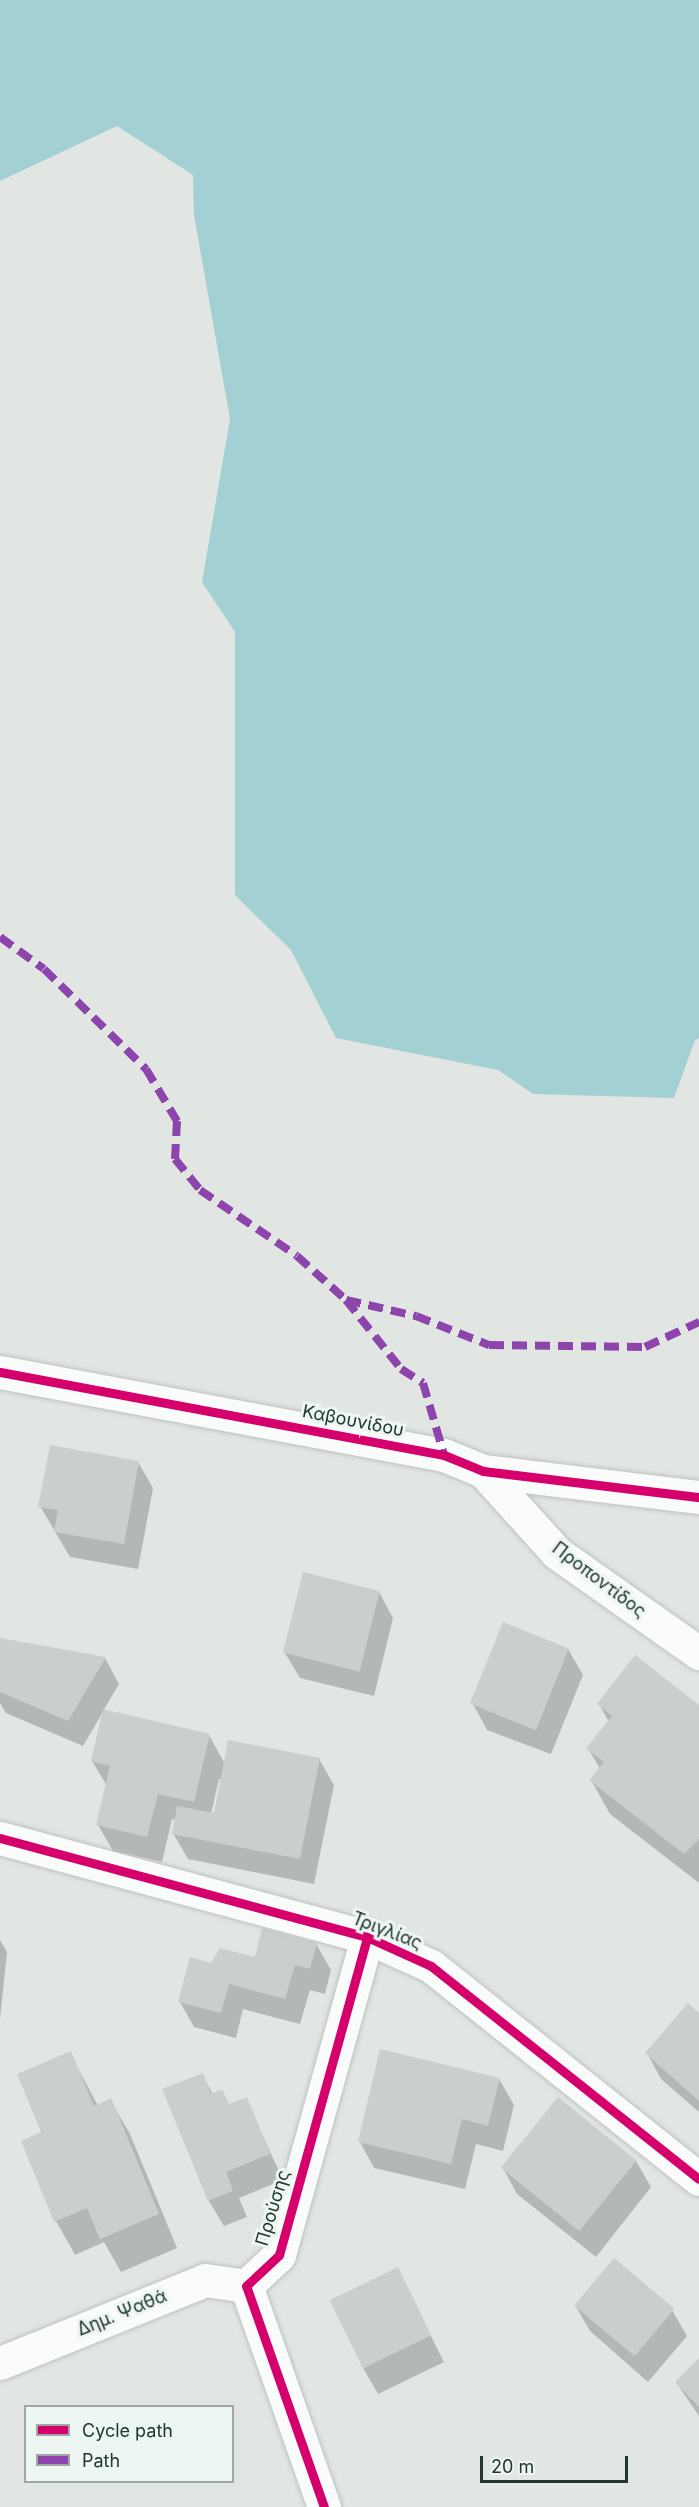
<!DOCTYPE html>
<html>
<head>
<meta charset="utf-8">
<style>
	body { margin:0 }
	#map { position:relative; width:699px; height:2507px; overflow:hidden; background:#e1e6e3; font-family:Inter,sans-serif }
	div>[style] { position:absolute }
	.water>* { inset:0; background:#a3d0d2 }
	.shadow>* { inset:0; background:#0003 }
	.building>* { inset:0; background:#cacfcc; transform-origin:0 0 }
	.roads { filter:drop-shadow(0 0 2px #bec3c0) drop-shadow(0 0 2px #bec3c0) }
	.street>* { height:33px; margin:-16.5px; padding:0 16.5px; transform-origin:16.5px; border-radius:16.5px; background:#fafbfb }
	.quiet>* { height:8px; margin-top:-4px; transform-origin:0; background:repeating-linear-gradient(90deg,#8e44ad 0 15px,transparent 0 23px) }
	.cycleway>* { height:9px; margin:-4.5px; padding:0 4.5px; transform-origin:4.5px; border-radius:4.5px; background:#d6006c }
	span { translate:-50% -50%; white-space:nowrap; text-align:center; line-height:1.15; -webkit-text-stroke:6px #eef6f1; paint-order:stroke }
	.street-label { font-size:18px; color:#21372f }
	.legend { position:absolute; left:24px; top:2405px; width:210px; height:78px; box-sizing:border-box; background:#eef6f1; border:2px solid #9caaa3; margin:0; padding:8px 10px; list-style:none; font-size:18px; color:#21372f }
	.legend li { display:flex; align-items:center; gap:12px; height:30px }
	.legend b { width:30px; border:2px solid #9caaa3 }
	.scale { position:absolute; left:480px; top:2456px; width:148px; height:27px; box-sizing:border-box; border:3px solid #21372f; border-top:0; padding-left:8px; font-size:18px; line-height:21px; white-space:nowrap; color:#21372f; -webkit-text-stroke:4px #eef6f1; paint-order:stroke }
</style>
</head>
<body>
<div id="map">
	<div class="water">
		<i style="clip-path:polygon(0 0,699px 0,699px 1038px,695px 1040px,674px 1098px,533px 1094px,498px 1070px,336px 1038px,291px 950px,235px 895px,235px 632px,202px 582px,230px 419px,194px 215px,193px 175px,117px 126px,0 181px)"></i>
	</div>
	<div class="shadow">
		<i style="clip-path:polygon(138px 1462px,153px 1488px,138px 1569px,70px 1557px,40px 1506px)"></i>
		<i style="clip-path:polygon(379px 1592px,393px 1618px,374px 1696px,300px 1678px,285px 1653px)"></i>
		<i style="clip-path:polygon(evenodd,0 1639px,105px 1658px,119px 1684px,103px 1711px,209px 1735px,225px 1764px,319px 1759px,334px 1785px,314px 1884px,188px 1859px,173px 1833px,176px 1820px,172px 1819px,162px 1862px,113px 1851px,98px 1825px,107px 1786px,92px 1761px,103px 1712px,83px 1746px,6px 1713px,0 1703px,0 1639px,219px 1779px,222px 1780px,215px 1814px,211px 1814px,219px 1779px)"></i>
		<i style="clip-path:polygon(568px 1649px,583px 1675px,551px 1754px,487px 1730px,473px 1704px)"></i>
		<i style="clip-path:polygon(599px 1704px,699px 1707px,699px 1883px,610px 1814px,591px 1780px,600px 1769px,588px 1748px,609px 1722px)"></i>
		<i style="clip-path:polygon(0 1940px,7px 1952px,0 2019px)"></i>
		<i style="clip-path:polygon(316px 1944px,331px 1970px,325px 1994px,310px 1990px,300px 2024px,243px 2009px,236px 2038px,194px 2027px,180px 2002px,211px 1965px)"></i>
		<i style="clip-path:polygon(699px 2015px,699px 2112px,661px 2079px,647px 2053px)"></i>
		<i style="clip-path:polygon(70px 2053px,98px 2106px,110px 2100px,130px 2134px,177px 2248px,121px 2272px,104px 2242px,75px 2255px,56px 2221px)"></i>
		<i style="clip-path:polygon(202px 2075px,213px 2094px,230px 2105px,246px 2099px,283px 2180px,239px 2198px,247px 2217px,224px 2226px,209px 2201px,164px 2090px)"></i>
		<i style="clip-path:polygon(499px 2079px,514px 2105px,503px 2151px,476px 2144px,465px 2189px,374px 2168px,360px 2142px)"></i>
		<i style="clip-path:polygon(636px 2161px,651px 2187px,596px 2257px,517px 2194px,503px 2168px)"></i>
		<i style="clip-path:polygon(397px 2269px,444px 2362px,378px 2394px,363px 2368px)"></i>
		<i style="clip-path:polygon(575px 2305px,672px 2310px,687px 2336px,648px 2382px,590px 2331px)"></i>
		<i style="clip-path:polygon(699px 2360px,699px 2416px,676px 2382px)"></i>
	</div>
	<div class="building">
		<i style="clip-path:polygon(50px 1445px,139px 1461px,124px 1544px,54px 1532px,58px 1510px,38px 1507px)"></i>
		<i style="left:303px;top:1572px;width:79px;height:83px;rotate:14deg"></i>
		<i style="left:503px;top:1622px;width:71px;height:88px;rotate:22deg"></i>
		<i style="clip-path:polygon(0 1638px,106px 1657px,68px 1721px,0 1692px)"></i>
		<i style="clip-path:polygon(635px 1655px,699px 1705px,699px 1839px,684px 1854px,589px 1780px,604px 1762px,586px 1748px,612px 1716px,597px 1704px)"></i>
		<i style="clip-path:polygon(103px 1709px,210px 1734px,194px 1802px,158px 1794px,147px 1837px,96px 1825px,110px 1766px,91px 1761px)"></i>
		<i style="clip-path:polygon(228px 1740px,320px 1758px,300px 1859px,172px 1834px,177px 1806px,214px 1813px)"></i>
		<i style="clip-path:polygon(262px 1928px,317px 1943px,310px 1969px,295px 1965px,285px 1999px,229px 1984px,221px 2013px,178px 2002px,190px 1957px,211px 1963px,220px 1948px,255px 1957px)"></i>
		<i style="clip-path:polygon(688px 2003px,699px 2013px,699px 2101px,645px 2053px)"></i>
		<i style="clip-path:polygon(380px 2049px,500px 2078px,488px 2126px,462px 2119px,451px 2164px,358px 2142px)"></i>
		<i style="clip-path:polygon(71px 2051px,94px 2106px,111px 2098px,159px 2214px,100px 2239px,87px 2208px,54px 2222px,21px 2141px,41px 2132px,17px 2074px)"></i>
		<i style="clip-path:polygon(203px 2073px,211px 2094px,222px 2089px,229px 2104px,247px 2097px,270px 2154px,226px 2172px,233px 2191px,208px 2201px,162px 2089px)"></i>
		<i style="left:558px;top:2097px;width:101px;height:91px;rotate:39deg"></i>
		<i style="left:614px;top:2258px;width:79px;height:62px;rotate:40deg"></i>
		<i style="left:398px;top:2267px;width:76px;height:76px;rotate:64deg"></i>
		<i style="clip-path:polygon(699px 2358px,699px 2407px,675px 2382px)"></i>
	</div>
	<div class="roads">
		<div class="street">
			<i style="left:0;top:1372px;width:452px;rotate:10.6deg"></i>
			<i style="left:444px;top:1455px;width:42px;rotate:22.3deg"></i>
			<i style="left:483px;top:1471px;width:218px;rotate:6.9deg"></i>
			<i style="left:483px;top:1471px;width:110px;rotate:47.9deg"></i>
			<i style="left:557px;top:1553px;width:174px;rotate:35.2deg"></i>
			<i style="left:0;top:1838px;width:380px;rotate:15.1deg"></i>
			<i style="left:367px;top:1937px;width:70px;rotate:24.4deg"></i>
			<i style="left:431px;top:1966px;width:342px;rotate:38.5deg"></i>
			<i style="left:0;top:2363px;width:221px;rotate:-22deg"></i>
			<i style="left:205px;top:2280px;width:41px;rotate:8.3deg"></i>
			<i style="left:324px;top:2507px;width:234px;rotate:-109.4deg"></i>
			<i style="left:246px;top:2286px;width:45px;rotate:-43.2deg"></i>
			<i style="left:279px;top:2255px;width:330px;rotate:-74.5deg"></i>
		</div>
	</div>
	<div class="quiet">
		<i style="left:0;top:937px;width:54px;rotate:36deg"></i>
		<i style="left:44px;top:969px;width:143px;rotate:44.4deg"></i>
		<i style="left:146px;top:1069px;width:61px;rotate:59.2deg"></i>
		<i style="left:177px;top:1121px;width:38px;rotate:93deg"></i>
		<i style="left:175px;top:1159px;width:40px;rotate:51deg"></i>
		<i style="left:200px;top:1190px;width:117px;rotate:34.2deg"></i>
		<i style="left:297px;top:1256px;width:66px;rotate:41.9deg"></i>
		<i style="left:346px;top:1300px;width:88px;rotate:51.4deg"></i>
		<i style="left:401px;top:1369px;width:26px;rotate:32deg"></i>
		<i style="left:423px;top:1383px;width:75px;rotate:73.7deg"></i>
		<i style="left:346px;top:1300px;width:72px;rotate:12.9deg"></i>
		<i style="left:416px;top:1316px;width:79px;rotate:21.7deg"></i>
		<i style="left:489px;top:1345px;width:156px;rotate:0.7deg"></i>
		<i style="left:645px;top:1347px;width:60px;rotate:-24.8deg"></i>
	</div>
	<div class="cycleway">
		<i style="left:0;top:1372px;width:452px;rotate:10.6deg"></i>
		<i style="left:444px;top:1455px;width:42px;rotate:22.3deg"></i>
		<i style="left:483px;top:1471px;width:218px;rotate:6.9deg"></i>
		<i style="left:0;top:1838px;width:380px;rotate:15.1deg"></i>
		<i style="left:367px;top:1937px;width:70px;rotate:24.4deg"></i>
		<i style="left:431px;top:1966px;width:342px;rotate:38.5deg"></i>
		<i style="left:324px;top:2507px;width:234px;rotate:-109.4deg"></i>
		<i style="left:246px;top:2286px;width:45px;rotate:-43.2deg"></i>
		<i style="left:279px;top:2255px;width:330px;rotate:-74.5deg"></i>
	</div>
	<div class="street-label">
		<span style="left:353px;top:1421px;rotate:11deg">Καβουνίδου</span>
		<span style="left:599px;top:1580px;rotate:37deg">Προποντίδος</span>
		<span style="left:387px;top:1931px;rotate:21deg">Τριγλίας</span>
		<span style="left:273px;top:2208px;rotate:-73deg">Προύσης</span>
		<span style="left:122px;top:2313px;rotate:-22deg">Δημ. Ψαθά</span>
	</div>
	<ul class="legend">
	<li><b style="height:8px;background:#d6006c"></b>Cycle path</li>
	<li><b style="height:8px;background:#8e44ad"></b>Path</li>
	</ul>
	<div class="scale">20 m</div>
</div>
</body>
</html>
